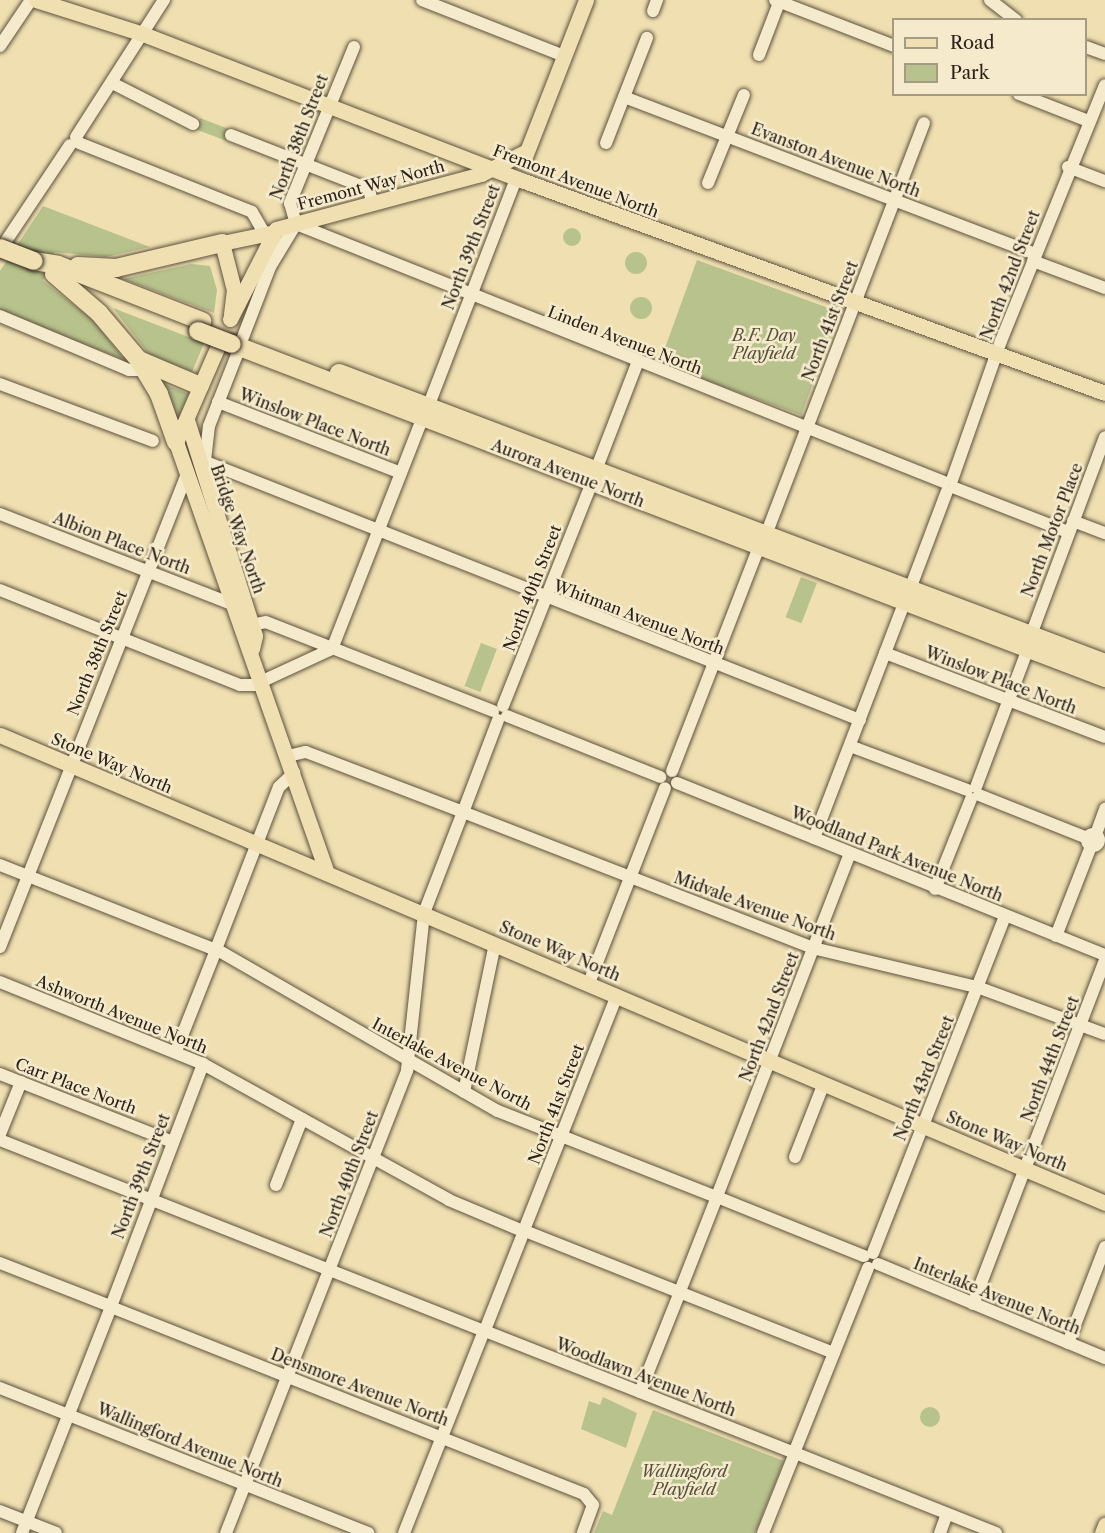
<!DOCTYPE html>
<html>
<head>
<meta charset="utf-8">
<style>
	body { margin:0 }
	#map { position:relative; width:1105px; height:1533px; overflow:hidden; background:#f0e0b1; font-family:"Libre Caslon Text",serif }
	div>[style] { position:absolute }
	.green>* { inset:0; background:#b8c28c; transform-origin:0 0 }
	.round { border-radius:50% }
	.roads { filter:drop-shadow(0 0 2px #5d513f) drop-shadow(0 0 2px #5d513f) }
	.minor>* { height:12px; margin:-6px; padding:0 6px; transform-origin:6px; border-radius:6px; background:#f5ebcc }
	.minor>.ring { margin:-6px; padding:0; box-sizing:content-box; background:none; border:12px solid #f5ebcc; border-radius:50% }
	.major>* { height:15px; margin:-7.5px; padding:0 7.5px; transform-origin:7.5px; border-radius:7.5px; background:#f0e0b1 }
	.highway>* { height:18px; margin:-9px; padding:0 9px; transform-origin:9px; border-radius:9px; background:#f0e0b1 }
	.bridges { filter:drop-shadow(0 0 2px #2c2119) drop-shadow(0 0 2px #2c2119) }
	.highway-bridge>* { height:18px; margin:-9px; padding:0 9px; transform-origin:9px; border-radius:9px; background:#f0e0b1 }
	span { translate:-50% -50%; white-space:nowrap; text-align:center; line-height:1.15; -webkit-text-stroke:5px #f5ebcc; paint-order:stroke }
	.street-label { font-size:16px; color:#2c2119 }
	.park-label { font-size:16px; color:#56513c; font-style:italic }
	.legend { position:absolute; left:892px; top:18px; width:195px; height:78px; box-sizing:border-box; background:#f5ebcc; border:2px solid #a59a84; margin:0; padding:8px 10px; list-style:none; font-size:18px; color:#2c2119 }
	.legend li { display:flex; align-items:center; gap:12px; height:30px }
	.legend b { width:30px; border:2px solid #a59a84 }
</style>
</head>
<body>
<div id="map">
	<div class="green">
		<i style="left:200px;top:118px;width:33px;height:12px;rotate:21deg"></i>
		<i style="clip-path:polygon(43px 206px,150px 247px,106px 257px,54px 252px,43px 281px,92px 319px,125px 360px,0 312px,0 271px)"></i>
		<i class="round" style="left:563px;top:228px;width:18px;height:18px"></i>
		<i class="round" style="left:625px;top:252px;width:22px;height:22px"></i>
		<i style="left:697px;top:260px;width:151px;height:110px;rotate:20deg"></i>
		<i style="clip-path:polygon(191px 264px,210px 266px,217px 290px,214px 313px,123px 279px)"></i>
		<i class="round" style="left:630px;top:297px;width:22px;height:22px"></i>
		<i style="clip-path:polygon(113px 308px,204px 343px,192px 372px,151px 357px)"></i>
		<i style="clip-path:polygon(161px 383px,189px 394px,177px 421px)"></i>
		<i style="left:801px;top:577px;width:17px;height:43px;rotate:21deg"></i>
		<i style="left:481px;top:643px;width:17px;height:46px;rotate:21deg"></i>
		<i style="clip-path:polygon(603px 1397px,637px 1413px,626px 1448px,581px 1429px,589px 1401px,600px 1405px)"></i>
		<i class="round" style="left:920px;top:1407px;width:20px;height:20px"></i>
		<i style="clip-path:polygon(653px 1410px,784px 1461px,755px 1533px,594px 1533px,603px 1511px,612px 1515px)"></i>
	</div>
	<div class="roads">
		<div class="minor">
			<i style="left:422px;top:0;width:153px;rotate:21.5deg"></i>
			<i style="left:775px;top:0;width:128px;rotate:21.1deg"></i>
			<i style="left:990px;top:0;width:33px;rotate:38deg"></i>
			<i style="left:653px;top:11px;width:12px;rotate:-70deg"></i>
			<i style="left:0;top:46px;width:55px;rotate:-56deg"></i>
			<i style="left:354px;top:47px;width:169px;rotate:112.3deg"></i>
			<i style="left:290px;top:203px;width:22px;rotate:74deg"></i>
			<i style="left:296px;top:224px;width:697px;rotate:21.71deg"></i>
			<i style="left:1086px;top:47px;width:20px;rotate:20deg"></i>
			<i style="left:759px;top:55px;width:59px;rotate:-69.1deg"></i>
			<i style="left:112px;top:83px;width:91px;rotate:26.8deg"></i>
			<i style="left:1019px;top:94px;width:72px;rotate:21.2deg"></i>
			<i style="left:624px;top:97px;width:440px;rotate:20.9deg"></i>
			<i style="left:231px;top:135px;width:148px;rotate:21.4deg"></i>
			<i style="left:369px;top:189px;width:13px;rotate:77deg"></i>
			<i style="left:76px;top:137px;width:163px;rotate:-57.3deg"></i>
			<i style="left:79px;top:143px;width:186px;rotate:21.7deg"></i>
			<i style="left:252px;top:212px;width:22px;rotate:60deg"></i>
			<i style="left:606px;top:143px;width:113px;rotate:-68.7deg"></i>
			<i style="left:1068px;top:167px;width:40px;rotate:21deg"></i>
			<i style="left:708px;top:183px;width:95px;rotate:-67.8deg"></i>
			<i style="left:0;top:250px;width:126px;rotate:-56.3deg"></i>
			<i style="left:1033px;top:261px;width:77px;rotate:20.6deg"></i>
			<i style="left:0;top:316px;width:140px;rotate:22.7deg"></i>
			<i style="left:129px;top:370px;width:17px"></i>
			<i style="left:243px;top:337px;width:75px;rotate:-68.9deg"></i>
			<i style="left:270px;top:267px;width:50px;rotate:-58.8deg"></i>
			<i style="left:0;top:384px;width:163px;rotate:20.4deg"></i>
			<i style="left:218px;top:402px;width:196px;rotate:21.2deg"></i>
			<i style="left:428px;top:407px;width:244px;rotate:-68.9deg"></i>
			<i style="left:206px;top:462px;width:703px;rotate:21.53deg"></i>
			<i style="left:204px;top:469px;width:43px;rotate:-83.4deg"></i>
			<i style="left:209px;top:426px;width:85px;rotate:-68.6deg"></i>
			<i style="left:596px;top:470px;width:114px;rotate:-68.9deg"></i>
			<i style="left:952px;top:480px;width:147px;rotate:-70.6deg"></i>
			<i style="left:1001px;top:341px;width:276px;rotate:-67.9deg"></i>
			<i style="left:955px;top:488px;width:121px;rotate:21.3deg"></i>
			<i style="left:0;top:514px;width:249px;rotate:21.2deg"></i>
			<i style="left:1073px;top:521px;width:34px;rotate:21deg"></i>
			<i style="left:767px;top:532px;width:438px;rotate:-69deg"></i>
			<i style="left:910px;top:589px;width:105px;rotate:-69.3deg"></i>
			<i style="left:0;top:590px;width:258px;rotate:21.6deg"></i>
			<i style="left:240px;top:685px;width:14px"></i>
			<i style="left:254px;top:685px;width:86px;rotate:-24.8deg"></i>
			<i style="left:332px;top:649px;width:247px;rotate:-68.6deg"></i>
			<i style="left:251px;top:625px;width:15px;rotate:-11deg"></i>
			<i style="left:266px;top:622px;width:244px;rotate:21.4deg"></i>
			<i style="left:1031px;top:635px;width:211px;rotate:-69.5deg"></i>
			<i style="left:885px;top:653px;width:235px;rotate:20.9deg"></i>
			<i style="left:503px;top:706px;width:241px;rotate:-68.3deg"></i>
			<i style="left:507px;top:716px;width:165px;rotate:21.7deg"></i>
			<i style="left:850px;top:746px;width:125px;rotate:20.6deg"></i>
			<i style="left:288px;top:756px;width:18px;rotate:-13deg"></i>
			<i style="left:306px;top:752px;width:163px;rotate:20.9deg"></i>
			<i style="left:672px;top:771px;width:240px;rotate:-68.8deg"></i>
			<i style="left:677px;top:783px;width:461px;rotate:21.9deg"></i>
			<i style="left:976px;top:787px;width:147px;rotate:-69.4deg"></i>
			<i style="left:979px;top:795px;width:116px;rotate:21.7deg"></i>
			<i style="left:465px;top:807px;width:93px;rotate:-69.2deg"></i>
			<i style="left:468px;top:814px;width:370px;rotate:21.2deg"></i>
			<i style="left:813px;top:948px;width:169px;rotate:13.4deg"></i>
			<i style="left:977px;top:987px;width:136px;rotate:20.2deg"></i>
			<i style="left:1096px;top:834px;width:27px;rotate:-70deg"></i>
			<i class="ring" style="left:1087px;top:834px;width:0;height:0"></i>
			<i style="left:814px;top:838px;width:252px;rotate:-69deg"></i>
			<i style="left:0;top:865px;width:227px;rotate:21.5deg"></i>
			<i style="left:935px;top:889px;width:97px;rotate:-68.2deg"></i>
			<i style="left:1056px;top:936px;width:97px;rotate:-68.7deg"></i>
			<i style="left:218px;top:944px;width:168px;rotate:-68.8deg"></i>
			<i style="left:279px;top:787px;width:21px;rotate:-43deg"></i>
			<i style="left:0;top:947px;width:509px;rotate:-68.43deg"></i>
			<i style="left:221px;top:952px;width:319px;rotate:29.9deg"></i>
			<i style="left:498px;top:1111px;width:229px;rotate:21.5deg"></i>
			<i style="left:0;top:982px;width:219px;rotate:22deg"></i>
			<i style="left:203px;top:1064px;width:281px;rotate:28.9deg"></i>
			<i style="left:449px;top:1200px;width:75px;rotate:22.8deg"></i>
			<i style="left:589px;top:983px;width:209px;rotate:-68.7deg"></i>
			<i style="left:176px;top:1051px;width:103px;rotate:-68.4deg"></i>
			<i style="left:0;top:1074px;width:186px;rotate:21.5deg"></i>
			<i style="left:464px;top:1092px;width:151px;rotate:-78.2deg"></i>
			<i style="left:0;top:1134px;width:56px;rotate:-68deg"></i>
			<i style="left:0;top:1140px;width:515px;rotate:21.53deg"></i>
			<i style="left:795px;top:1157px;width:79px;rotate:-68.6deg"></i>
			<i style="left:276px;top:1185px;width:71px;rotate:-68.5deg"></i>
			<i style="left:719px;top:1191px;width:360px;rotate:-68.8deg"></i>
			<i style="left:722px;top:1199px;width:153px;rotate:21.9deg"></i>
			<i style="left:526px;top:1225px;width:247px;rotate:-68.4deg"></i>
			<i style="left:530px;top:1233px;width:155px;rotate:21.6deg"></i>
			<i style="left:873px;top:1253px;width:362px;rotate:-68.6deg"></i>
			<i style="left:0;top:1263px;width:113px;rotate:21.3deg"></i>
			<i style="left:878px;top:1264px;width:246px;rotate:22.5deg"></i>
			<i style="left:682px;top:1286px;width:90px;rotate:-68.6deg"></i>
			<i style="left:684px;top:1294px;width:161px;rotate:21.5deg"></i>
			<i style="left:113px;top:1301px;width:254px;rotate:-69.2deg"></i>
			<i style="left:973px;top:1304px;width:368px;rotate:-69deg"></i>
			<i style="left:116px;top:1309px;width:503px;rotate:21.57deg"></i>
			<i style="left:584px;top:1494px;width:14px;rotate:51deg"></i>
			<i style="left:593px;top:1505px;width:30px;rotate:110deg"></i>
			<i style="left:487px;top:1325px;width:96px;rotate:-68.5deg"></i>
			<i style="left:490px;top:1333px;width:322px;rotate:21.5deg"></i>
			<i style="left:1068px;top:1343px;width:103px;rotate:-68.9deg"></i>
			<i style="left:0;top:1388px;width:396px;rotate:21.5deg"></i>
			<i style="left:640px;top:1392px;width:102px;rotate:-68.2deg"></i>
			<i style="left:796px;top:1448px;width:194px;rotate:-68.2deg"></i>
			<i style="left:800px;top:1455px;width:211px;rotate:21.7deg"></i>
			<i style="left:0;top:1511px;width:60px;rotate:21.4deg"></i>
			<i style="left:22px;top:1533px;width:238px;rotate:-68.5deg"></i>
			<i style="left:226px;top:1533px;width:497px;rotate:-68.6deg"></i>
			<i style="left:407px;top:1070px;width:158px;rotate:-83.8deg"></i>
			<i style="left:424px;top:913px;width:103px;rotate:-68.9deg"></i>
			<i style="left:404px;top:1533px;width:212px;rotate:-68.4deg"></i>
			<i style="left:763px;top:1533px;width:81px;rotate:-68.2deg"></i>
			<i style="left:940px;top:1533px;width:20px;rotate:-70deg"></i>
		</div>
		<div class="major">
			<i style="left:36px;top:0;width:112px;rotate:17.6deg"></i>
			<i style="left:143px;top:34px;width:408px;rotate:21.1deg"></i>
			<i style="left:524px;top:181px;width:618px;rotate:20.05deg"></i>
			<i style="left:524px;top:159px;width:171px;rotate:-68.7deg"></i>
			<i style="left:231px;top:314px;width:24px;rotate:-83deg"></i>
			<i style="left:234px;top:290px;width:49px;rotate:-104.3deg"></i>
			<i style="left:222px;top:243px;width:49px;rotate:-11.8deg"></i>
			<i style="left:230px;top:319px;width:101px;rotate:-62.9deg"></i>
			<i style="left:276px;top:229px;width:212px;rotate:-15deg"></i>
			<i style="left:481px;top:174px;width:51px;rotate:-26.6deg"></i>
			<i style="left:218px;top:346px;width:105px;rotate:113.6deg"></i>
			<i style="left:176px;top:442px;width:457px;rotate:70.7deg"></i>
			<i style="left:187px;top:420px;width:226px;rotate:72.5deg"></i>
			<i style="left:255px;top:636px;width:13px;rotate:103deg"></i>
			<i style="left:0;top:735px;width:1200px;rotate:22.95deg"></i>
			<i style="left:1102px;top:1533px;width:9px;rotate:-69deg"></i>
		</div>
		<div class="highway">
			<i style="left:34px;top:261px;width:24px;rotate:9deg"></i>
			<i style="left:58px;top:265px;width:155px;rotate:21.3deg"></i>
			<i style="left:78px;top:266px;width:38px;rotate:3deg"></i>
			<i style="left:116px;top:268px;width:109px;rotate:-13.3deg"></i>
			<i style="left:54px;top:274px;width:60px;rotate:40.9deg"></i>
			<i style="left:99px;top:313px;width:60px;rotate:49.7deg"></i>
			<i style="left:138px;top:359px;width:41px;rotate:59deg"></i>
			<i style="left:159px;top:394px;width:51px;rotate:70.5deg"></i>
			<i style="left:232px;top:344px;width:935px;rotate:20.94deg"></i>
			<i style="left:139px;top:360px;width:66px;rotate:23.1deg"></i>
			<i style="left:339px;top:373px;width:819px;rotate:20.74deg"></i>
		</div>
	</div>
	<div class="bridges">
		<div class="highway-bridge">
			<i style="left:0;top:248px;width:36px;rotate:21deg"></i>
			<i style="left:198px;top:331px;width:36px;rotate:21deg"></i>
		</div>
	</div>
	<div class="street-label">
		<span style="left:299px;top:137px;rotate:-69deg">North 38th Street</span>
		<span style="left:836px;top:160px;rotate:21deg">Evanston Avenue North</span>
		<span style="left:576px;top:181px;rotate:21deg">Fremont Avenue North</span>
		<span style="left:371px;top:185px;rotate:-15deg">Fremont Way North</span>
		<span style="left:471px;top:247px;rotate:-69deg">North 39th Street</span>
		<span style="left:1010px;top:275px;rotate:-69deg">North 42nd Street</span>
		<span style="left:830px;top:321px;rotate:-69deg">North 41st Street</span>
		<span style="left:625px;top:340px;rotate:21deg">Linden Avenue North</span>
		<span style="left:315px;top:422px;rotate:21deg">Winslow Place North</span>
		<span style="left:568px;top:473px;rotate:21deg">Aurora Avenue North</span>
		<span style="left:238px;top:529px;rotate:71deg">Bridge Way North</span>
		<span style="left:1052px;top:530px;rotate:-69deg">North Motor Place</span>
		<span style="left:122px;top:543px;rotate:21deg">Albion Place North</span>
		<span style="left:532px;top:588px;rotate:-69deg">North 40th Street</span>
		<span style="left:639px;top:617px;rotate:21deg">Whitman Avenue North</span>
		<span style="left:97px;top:653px;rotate:-68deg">North 38th Street</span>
		<span style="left:1001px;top:680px;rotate:21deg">Winslow Place North</span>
		<span style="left:112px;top:763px;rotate:23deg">Stone Way North</span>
		<span style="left:897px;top:854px;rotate:22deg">Woodland Park Avenue North</span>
		<span style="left:755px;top:906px;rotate:20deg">Midvale Avenue North</span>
		<span style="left:560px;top:951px;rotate:23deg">Stone Way North</span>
		<span style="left:122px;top:1014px;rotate:22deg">Ashworth Avenue North</span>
		<span style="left:769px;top:1017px;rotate:-69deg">North 42nd Street</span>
		<span style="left:1050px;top:1059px;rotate:-69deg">North 44th Street</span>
		<span style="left:452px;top:1064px;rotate:28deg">Interlake Avenue North</span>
		<span style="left:924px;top:1078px;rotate:-68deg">North 43rd Street</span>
		<span style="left:76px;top:1086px;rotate:21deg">Carr Place North</span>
		<span style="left:556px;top:1104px;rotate:-69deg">North 41st Street</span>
		<span style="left:1007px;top:1141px;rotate:23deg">Stone Way North</span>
		<span style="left:349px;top:1174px;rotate:-69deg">North 40th Street</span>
		<span style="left:141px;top:1176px;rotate:-69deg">North 39th Street</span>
		<span style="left:997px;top:1296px;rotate:22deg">Interlake Avenue North</span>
		<span style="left:646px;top:1377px;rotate:21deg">Woodlawn Avenue North</span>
		<span style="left:360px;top:1387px;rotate:21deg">Densmore Avenue North</span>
		<span style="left:190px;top:1445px;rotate:22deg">Wallingford Avenue North</span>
	</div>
	<div class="park-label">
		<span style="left:764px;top:344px">B.F. Day<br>Playfield</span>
		<span style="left:684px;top:1480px">Wallingford<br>Playfield</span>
	</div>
	<ul class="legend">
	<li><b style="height:8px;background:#f0e0b1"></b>Road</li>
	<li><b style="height:16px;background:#b8c28c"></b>Park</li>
	</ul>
</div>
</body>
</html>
